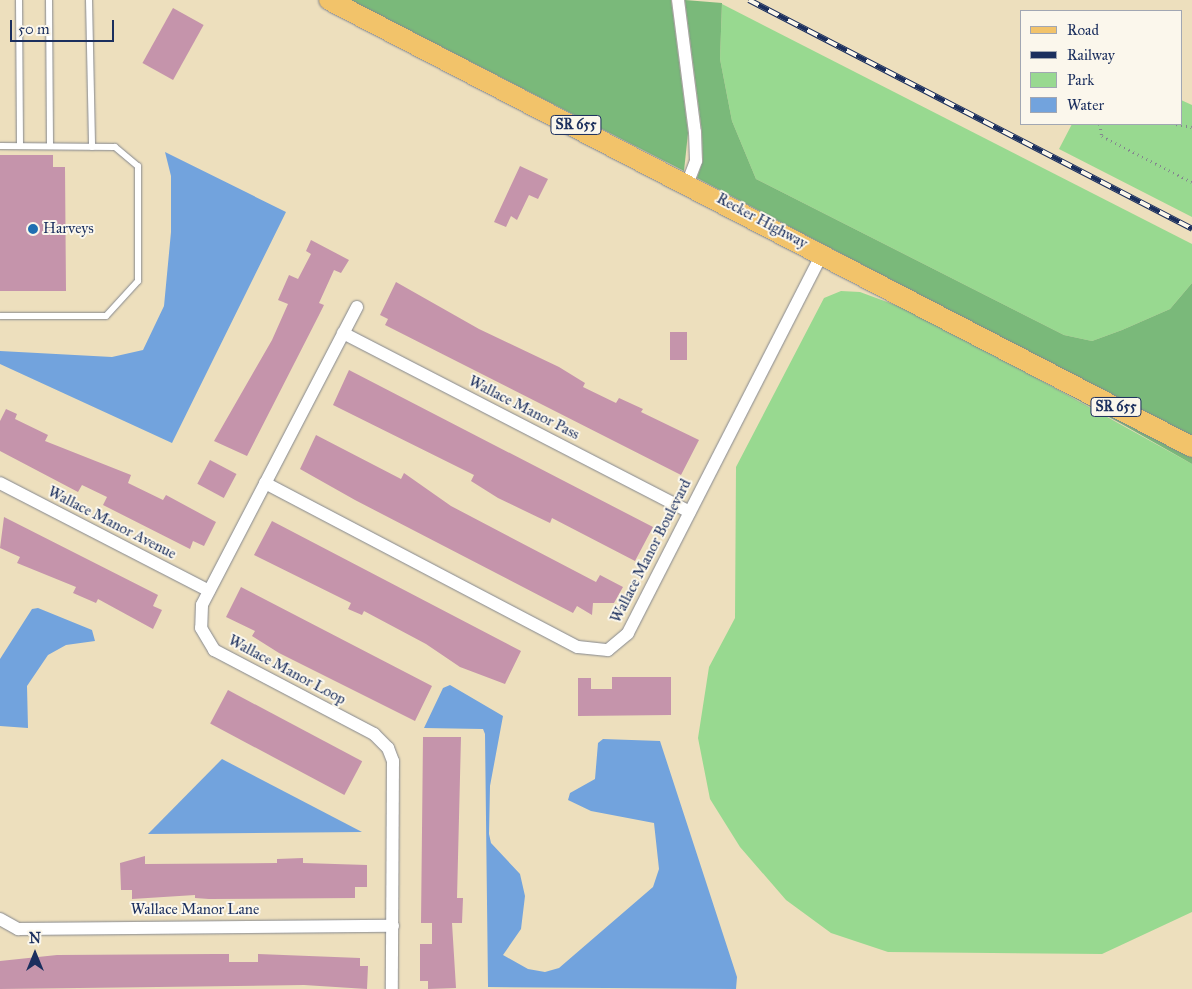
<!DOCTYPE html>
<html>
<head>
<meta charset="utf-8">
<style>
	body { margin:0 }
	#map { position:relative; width:1192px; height:989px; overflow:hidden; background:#eddfbd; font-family:"IM FELL Great Primer",serif }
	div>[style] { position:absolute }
	.green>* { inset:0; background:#98d990 }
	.forest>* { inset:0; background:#7ab97a }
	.water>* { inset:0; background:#72a3dd }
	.building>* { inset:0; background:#c594ab; transform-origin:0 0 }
	.path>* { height:2.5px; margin-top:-1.25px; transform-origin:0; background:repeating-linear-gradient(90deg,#84878e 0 1px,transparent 0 5px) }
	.roads { filter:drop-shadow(0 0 1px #84878e) drop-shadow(0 0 1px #84878e) }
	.service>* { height:6px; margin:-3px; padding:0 3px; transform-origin:3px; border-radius:3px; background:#fff }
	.minor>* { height:12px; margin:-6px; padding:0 6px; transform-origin:6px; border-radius:6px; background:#fff }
	.primary>* { height:20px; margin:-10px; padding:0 10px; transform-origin:10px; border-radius:10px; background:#f2c36a }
	.rail>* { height:5.5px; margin-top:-2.75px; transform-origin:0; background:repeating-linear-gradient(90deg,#fbf7ec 0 11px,#1b2f5e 0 22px); box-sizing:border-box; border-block:1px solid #1b2f5e }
	.dots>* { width:14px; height:14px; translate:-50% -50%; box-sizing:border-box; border:2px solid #fbf7ec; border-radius:50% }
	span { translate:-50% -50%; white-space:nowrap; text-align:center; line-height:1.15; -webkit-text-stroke:4px #fbf7ec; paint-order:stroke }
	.shield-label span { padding:1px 4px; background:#fbf7ec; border:1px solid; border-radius:4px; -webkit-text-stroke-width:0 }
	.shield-label { font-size:14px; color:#1b2f5e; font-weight:700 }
	.street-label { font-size:15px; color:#1b2f5e }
	.poi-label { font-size:15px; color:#1b2f5e }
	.left { translate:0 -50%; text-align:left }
	.legend { position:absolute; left:1020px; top:10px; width:162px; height:115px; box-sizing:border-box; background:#fbf7ec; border:1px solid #a1a7b3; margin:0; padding:6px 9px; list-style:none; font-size:15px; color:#1b2f5e }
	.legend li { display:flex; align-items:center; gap:10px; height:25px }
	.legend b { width:25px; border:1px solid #a1a7b3 }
	.north { position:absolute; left:10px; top:929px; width:50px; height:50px; -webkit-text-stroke:4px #fbf7ec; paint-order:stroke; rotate:0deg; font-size:14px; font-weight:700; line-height:20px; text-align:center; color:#1b2f5e }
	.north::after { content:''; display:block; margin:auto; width:18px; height:22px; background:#1b2f5e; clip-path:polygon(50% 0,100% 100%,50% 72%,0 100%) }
	.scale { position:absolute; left:10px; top:20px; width:104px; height:22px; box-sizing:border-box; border:2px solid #1b2f5e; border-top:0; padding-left:6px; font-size:15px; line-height:18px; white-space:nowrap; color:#1b2f5e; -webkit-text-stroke:4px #fbf7ec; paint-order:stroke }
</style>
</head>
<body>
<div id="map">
	<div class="green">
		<i style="clip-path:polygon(722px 4px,1192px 244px,1192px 283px,1170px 309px,1122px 330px,1092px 341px,1064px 335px,756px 179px,732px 121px,720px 59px)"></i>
		<i style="clip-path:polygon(1181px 100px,1192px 105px,1192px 217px,1059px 149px,1072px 124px,1181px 124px)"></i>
		<i style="clip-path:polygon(841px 291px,860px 292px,925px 316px,1192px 464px,1192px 912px,1102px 954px,888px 952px,831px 933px,786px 900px,740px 847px,710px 799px,698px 738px,709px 667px,735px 618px,736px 467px,824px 298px)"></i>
	</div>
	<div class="forest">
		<i style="clip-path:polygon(350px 0,671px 0,688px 133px,684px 171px)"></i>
		<i style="clip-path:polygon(685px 0,722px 3px,720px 59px,732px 121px,756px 179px,1064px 335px,1092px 341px,1122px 330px,1170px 309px,1192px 283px,1192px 438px,697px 178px,703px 161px,702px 132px)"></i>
		<i style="clip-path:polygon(886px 295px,1192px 456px,1192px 464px,1120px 423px)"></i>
	</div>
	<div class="water">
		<i style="clip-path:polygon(165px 152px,286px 212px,172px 443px,0 364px,0 351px,112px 357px,143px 350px,164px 306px,171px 232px,171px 176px)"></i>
		<i style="clip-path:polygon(38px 608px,92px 630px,95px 641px,66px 645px,48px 655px,27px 686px,28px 728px,0 726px,0 659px,32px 609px)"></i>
		<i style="clip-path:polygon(450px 685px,503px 716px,490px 786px,489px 834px,491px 843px,520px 874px,525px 896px,521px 929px,503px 955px,528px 969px,545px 972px,559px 968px,653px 887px,659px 869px,654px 823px,591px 811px,568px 800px,570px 793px,595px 779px,598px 743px,603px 739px,660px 741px,737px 977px,736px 989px,488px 987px,485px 734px,483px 729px,424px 728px,443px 688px)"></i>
		<i style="clip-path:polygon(222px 759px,362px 832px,148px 834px)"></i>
	</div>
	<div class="building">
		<i style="left:173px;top:8px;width:35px;height:63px;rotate:29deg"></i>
		<i style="clip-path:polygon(0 155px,53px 155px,53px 167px,65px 167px,66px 291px,0 291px)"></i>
		<i style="clip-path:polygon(520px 166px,548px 179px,538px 199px,529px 195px,517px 220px,511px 216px,506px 227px,494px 222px)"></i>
		<i style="clip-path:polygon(311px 240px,349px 260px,341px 273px,334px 270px,319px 303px,324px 305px,318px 317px,247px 456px,214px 441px,272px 340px,288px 304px,278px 300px,289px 275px,298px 279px,311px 254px,306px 251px)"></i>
		<i style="clip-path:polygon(396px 282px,479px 329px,559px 367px,585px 383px,583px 387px,616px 403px,619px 398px,643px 409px,641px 412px,699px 440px,681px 475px,385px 325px,388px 319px,380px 315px)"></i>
		<i style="left:670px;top:332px;width:17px;height:28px"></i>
		<i style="clip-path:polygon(349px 370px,653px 527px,635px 561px,552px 518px,550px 523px,498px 498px,471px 481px,474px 475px,333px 405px)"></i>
		<i style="clip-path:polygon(6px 409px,17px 414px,15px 419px,48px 435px,45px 441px,131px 475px,128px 483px,163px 500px,166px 495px,216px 522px,204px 546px,193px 541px,190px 549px,103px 505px,107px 497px,82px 485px,78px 492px,0 451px,0 421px)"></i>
		<i style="clip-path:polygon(316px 435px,401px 479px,404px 473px,451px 506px,596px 582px,600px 575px,623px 587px,614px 603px,593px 603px,592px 615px,577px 606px,573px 613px,355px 500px,300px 469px)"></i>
		<i style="left:210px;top:460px;width:30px;height:27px;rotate:28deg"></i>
		<i style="clip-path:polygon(4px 517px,158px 595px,153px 606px,162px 610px,153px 629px,98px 599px,96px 603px,73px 593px,76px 587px,17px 563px,20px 557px,0 548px)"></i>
		<i style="clip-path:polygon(272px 521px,521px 651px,505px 684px,460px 667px,426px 644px,364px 611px,362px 615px,348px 609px,351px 603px,254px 555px)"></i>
		<i style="clip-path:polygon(241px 587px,432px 686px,415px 721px,279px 653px,252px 636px,255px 631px,226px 617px)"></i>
		<i style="clip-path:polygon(612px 677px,671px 677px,671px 715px,578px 716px,578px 678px,591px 678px,591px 689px,612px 689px)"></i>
		<i style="left:228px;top:690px;width:152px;height:38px;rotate:28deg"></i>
		<i style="clip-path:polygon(423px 737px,461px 737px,457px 898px,463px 898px,462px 923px,452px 923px,456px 988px,428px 989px,428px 981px,420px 981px,420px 944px,432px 944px,432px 923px,421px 923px)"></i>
		<i style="clip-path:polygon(145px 856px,145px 864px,277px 863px,277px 859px,303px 858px,303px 863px,367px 865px,367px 887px,355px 887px,355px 898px,209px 899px,195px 898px,195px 895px,132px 899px,132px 890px,121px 890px,120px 863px)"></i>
		<i style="clip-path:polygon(215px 954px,229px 954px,229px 962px,258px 962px,258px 954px,360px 958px,360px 966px,368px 966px,367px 989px,304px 985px,0 989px,0 961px,57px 955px)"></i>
	</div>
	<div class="path">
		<i style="left:1100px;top:124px;width:12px;rotate:81deg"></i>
		<i style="left:1102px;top:136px;width:101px;rotate:27.1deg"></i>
		<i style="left:1176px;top:124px;width:16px;rotate:11deg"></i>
	</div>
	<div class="roads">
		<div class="service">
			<i style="left:19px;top:0;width:146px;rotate:89.6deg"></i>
			<i style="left:49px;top:0;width:146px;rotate:89.6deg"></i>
			<i style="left:89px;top:0;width:147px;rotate:88.8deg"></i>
			<i style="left:0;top:146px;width:115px;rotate:0.5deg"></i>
			<i style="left:115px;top:147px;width:30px;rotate:40deg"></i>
			<i style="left:138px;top:166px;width:115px;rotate:90deg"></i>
			<i style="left:138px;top:281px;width:47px;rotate:132.4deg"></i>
			<i style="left:106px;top:316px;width:106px;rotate:180deg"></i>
		</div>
		<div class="minor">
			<i style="left:678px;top:0;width:133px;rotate:82.7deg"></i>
			<i style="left:695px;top:132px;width:29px;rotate:88deg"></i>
			<i style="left:696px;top:161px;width:22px;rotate:111deg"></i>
			<i style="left:357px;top:307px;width:336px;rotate:117.5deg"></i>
			<i style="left:202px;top:605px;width:23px;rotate:92deg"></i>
			<i style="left:201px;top:628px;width:26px;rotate:59deg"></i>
			<i style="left:214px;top:650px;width:181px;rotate:27.7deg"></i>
			<i style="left:374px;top:734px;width:20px;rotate:45deg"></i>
			<i style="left:388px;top:748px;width:14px;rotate:69deg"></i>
			<i style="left:393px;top:761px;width:228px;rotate:90.3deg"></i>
			<i style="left:343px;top:333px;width:390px;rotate:27.3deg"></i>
			<i style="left:0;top:483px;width:235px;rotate:27.3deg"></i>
			<i style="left:265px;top:483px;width:353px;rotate:27.7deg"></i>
			<i style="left:578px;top:647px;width:30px;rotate:6deg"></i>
			<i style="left:608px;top:650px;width:26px;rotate:-40deg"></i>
			<i style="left:628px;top:633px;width:428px;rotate:-62.9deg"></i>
			<i style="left:0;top:919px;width:21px;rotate:29deg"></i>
			<i style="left:18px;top:929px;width:375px;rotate:-0.5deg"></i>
		</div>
		<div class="primary">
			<i style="left:329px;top:0;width:972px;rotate:27.38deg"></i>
		</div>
	</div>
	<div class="rail">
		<i style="left:749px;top:0;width:499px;rotate:27.3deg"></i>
	</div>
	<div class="dots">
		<i style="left:33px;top:229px;background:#1f6fb2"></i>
	</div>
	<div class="shield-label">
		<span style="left:576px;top:125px">SR 655</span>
		<span style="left:1116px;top:407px">SR 655</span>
	</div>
	<div class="street-label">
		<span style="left:762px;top:221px;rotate:28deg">Recker Highway</span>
		<span style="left:524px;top:408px;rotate:27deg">Wallace Manor Pass</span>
		<span style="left:112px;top:523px;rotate:27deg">Wallace Manor Avenue</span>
		<span style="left:651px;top:551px;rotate:-63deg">Wallace Manor Boulevard</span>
		<span style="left:287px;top:670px;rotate:28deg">Wallace Manor Loop</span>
		<span style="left:195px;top:910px">Wallace Manor Lane</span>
	</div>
	<div class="poi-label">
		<span class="left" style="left:43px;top:229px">Harveys</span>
	</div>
	<ul class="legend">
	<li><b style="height:6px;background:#f2c36a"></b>Road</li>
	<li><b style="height:6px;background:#1b2f5e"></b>Railway</li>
	<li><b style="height:14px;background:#98d990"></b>Park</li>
	<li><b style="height:14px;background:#72a3dd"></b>Water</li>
	</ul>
	<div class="north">N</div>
	<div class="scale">50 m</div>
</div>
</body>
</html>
